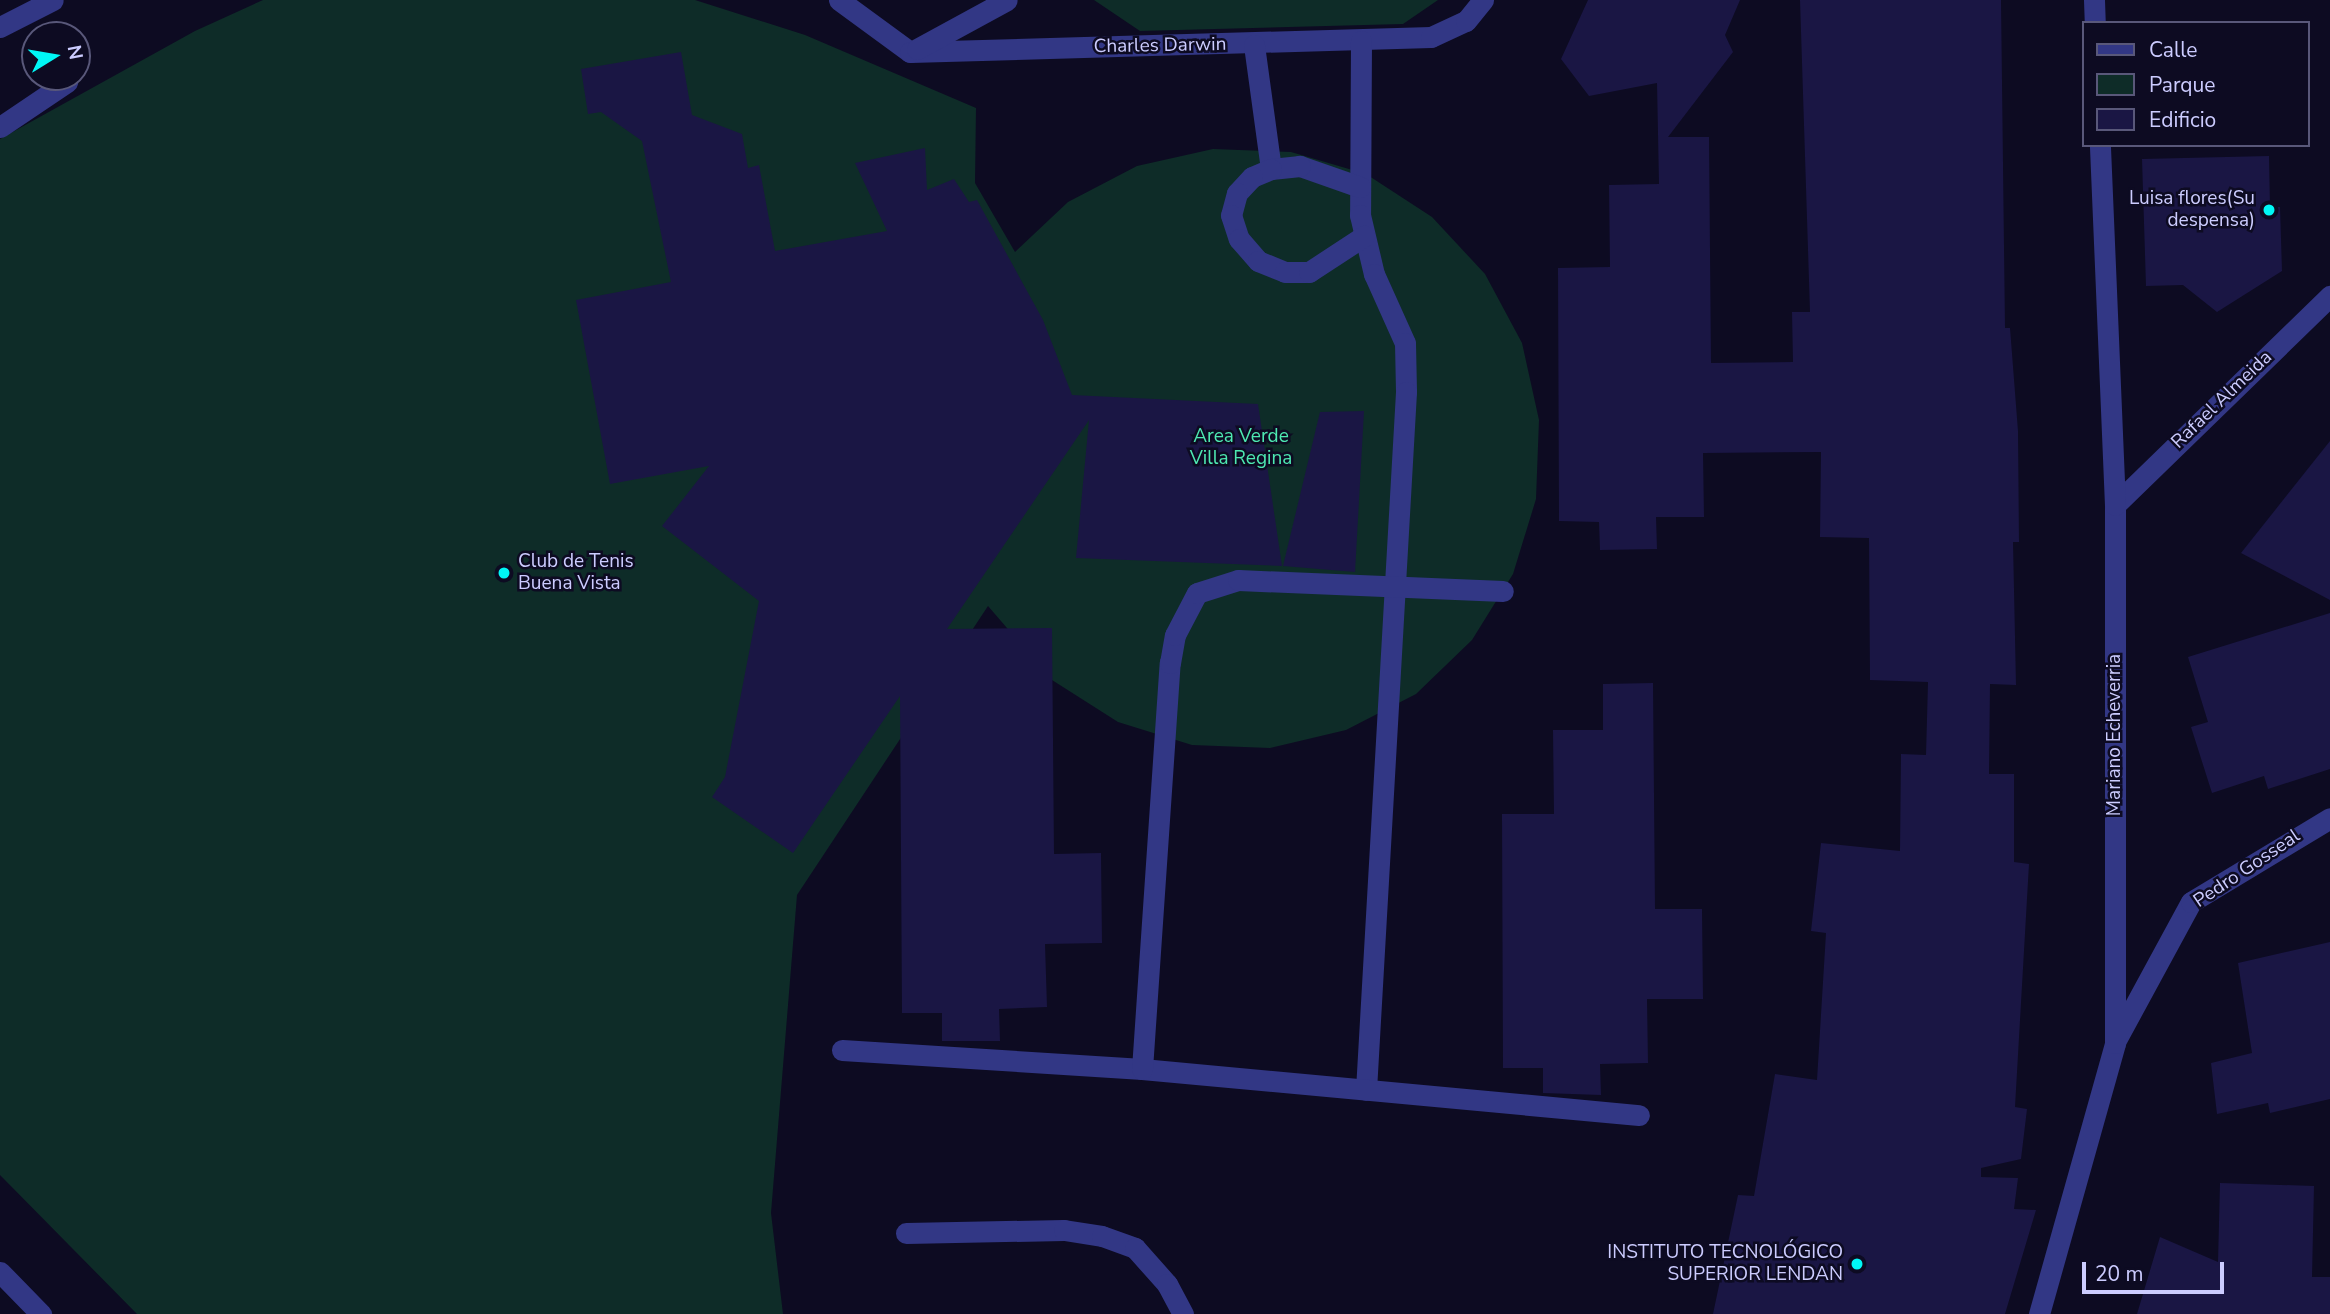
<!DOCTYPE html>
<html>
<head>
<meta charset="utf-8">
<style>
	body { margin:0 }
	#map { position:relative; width:2330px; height:1314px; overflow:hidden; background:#0d0b22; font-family:"Nunito Sans",sans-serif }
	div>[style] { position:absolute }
	.green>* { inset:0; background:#0e2c28 }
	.building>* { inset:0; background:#1a1644 }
	.minor>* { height:21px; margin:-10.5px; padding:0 10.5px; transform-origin:10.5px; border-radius:10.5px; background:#323785 }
	.dots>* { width:19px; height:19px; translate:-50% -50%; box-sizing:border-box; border:4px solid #0d0b22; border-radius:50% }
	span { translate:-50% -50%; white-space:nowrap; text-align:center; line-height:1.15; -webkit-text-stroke:5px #0d0b22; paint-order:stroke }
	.street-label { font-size:19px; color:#ccf }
	.poi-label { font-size:19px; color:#ccf }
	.right { translate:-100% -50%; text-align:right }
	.left { translate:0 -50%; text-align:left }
	.park-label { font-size:19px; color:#4ee9b2 }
	.legend { position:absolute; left:2082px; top:21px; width:228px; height:126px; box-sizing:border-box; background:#0d0b22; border:2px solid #59587a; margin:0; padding:9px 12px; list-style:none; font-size:21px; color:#ccf }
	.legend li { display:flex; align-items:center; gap:14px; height:35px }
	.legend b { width:35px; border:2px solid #59587a }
	.north { position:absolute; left:21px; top:21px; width:70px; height:70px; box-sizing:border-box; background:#0d0b22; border:2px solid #59587a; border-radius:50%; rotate:79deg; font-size:19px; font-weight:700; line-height:28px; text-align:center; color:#ccf }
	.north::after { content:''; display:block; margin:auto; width:24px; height:32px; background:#00f7f6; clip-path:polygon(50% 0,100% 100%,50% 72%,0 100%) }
	.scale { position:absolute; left:2082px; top:1262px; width:142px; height:32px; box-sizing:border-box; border:4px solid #ccf; border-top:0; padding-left:9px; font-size:21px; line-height:24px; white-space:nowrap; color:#ccf; -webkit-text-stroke:5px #0d0b22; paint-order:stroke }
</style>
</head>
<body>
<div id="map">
	<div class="green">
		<i style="clip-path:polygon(263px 0,695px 0,805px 35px,976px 108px,975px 183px,1015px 252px,1068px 202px,1137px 166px,1213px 149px,1291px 152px,1366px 174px,1432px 217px,1485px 274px,1522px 343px,1539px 420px,1536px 499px,1513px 574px,1472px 640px,1416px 694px,1346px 730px,1270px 748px,1192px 745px,1118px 722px,1052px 680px,988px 606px,797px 895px,771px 1213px,783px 1314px,137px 1314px,0 1175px,0 139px,195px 31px)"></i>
		<i style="clip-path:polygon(1094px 0,1438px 0,1403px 24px,1140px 31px)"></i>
	</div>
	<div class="building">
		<i style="clip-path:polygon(1588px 0,1740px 0,1725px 35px,1733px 52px,1668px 137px,1709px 137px,1711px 363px,1793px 362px,1792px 312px,1810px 312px,1800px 0,2001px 0,2005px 328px,2010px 328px,2018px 431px,2019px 542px,2013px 542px,2016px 685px,1990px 684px,1989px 774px,2014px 774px,2014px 862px,2029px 864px,2015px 1107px,2027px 1109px,2021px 1159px,1981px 1168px,1981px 1177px,2018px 1178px,2014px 1209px,2036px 1210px,2005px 1314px,1713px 1314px,1738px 1195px,1754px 1196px,1775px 1074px,1817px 1080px,1826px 933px,1811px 931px,1821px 843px,1900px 851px,1901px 754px,1926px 755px,1928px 682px,1870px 680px,1869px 538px,1820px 537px,1821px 452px,1703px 453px,1704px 517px,1656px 517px,1657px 549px,1600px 550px,1599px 522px,1559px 521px,1558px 268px,1610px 267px,1609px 185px,1659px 184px,1657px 83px,1589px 96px,1561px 59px)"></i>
		<i style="clip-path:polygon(681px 52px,692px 115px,742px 134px,748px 168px,759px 165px,775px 251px,887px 231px,855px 163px,925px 148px,927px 190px,954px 179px,969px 202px,977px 200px,1043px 320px,1072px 395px,1258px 404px,1282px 566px,1076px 558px,1089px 420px,947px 629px,1052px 628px,1054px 854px,1101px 853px,1102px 943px,1045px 944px,1047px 1007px,999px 1009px,1000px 1041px,942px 1041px,942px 1013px,902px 1013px,900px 696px,793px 853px,712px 797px,725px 777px,759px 601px,662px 526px,709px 466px,610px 484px,576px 300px,671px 282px,642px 141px,601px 112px,588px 114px,581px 69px)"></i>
		<i style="clip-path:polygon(2269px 156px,2270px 207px,2280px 207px,2282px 271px,2217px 312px,2183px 285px,2146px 286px,2142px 159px)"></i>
		<i style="clip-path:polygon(1364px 411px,1355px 572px,1283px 566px,1320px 412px)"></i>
		<i style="clip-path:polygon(2330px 441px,2330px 600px,2241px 553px)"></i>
		<i style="clip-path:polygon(2330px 613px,2330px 769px,2268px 789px,2264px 776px,2212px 793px,2191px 727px,2208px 722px,2188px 657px)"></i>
		<i style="clip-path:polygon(1653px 683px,1655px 909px,1702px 909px,1703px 999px,1647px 999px,1648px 1063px,1600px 1064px,1601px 1095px,1543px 1093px,1543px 1068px,1503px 1068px,1502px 814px,1554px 814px,1553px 730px,1603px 730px,1603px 684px)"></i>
		<i style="clip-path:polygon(2330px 942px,2330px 1099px,2270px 1113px,2268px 1103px,2217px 1114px,2211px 1063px,2252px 1053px,2238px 963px)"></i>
		<i style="clip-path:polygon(2220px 1183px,2314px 1186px,2312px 1277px,2330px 1277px,2330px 1314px,2137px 1314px,2160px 1237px,2218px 1262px)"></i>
	</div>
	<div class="minor">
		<i style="left:839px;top:0;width:88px;rotate:36.2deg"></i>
		<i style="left:910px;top:52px;width:521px;rotate:-1.65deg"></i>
		<i style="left:1431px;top:37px;width:38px;rotate:-25deg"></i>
		<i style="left:1466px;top:21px;width:27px;rotate:-51deg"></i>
		<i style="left:2094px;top:0;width:23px;rotate:88deg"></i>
		<i style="left:0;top:27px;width:59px;rotate:-27deg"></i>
		<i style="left:1361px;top:41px;width:174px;rotate:90.3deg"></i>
		<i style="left:1360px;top:215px;width:61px;rotate:76.7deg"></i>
		<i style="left:1374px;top:274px;width:76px;rotate:65.8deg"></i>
		<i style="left:1405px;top:343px;width:49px;rotate:88.8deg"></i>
		<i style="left:1406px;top:392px;width:699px;rotate:93.28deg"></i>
		<i style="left:1254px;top:45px;width:125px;rotate:82.2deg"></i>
		<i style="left:917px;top:49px;width:102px;rotate:-28.6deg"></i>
		<i style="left:0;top:127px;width:81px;rotate:-33.9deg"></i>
		<i style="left:1360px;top:187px;width:64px;rotate:-160.7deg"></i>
		<i style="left:1300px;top:166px;width:29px;rotate:174deg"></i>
		<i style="left:1271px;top:169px;width:21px;rotate:157deg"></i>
		<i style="left:1252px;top:177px;width:22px;rotate:133deg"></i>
		<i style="left:1237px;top:193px;width:23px;rotate:105deg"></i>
		<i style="left:1231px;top:215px;width:25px;rotate:72deg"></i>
		<i style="left:1239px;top:239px;width:29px;rotate:49deg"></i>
		<i style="left:1258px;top:261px;width:29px;rotate:22deg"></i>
		<i style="left:1285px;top:272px;width:24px"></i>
		<i style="left:1309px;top:272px;width:66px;rotate:-33.2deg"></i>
		<i style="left:2115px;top:505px;width:300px;rotate:-44.2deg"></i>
		<i style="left:2116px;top:1040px;width:157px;rotate:-61.5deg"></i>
		<i style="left:2191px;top:902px;width:162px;rotate:-31.1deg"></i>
		<i style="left:842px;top:1050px;width:301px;rotate:3.6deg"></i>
		<i style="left:1142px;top:1069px;width:499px;rotate:5.3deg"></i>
		<i style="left:1142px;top:1069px;width:407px;rotate:-86.1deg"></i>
		<i style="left:1170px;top:663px;width:28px;rotate:-80deg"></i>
		<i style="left:1175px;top:635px;width:47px;rotate:-62.4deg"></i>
		<i style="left:1197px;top:593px;width:43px;rotate:-17.6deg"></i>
		<i style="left:1238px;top:580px;width:265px;rotate:2.4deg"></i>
		<i style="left:906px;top:1233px;width:158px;rotate:-1.1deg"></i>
		<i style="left:1064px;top:1230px;width:38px;rotate:9deg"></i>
		<i style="left:1102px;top:1236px;width:35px;rotate:20deg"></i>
		<i style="left:1135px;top:1248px;width:48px;rotate:48.4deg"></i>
		<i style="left:1167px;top:1284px;width:34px;rotate:62deg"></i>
		<i style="left:0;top:1272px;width:59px;rotate:45.7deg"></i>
		<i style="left:2039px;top:1314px;width:281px;rotate:-74.3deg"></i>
		<i style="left:2115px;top:1043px;width:538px;rotate:-90deg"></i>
		<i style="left:2115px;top:505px;width:360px;rotate:-92.4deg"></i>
	</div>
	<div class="dots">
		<i style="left:2269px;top:210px;background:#00f7f6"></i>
		<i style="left:504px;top:573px;background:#00f7f6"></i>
		<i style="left:1857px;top:1264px;background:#00f7f6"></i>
	</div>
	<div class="street-label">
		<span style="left:1160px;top:46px;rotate:-1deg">Charles Darwin</span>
		<span style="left:2222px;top:400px;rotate:-44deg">Rafael Almeida</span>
		<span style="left:2115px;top:735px;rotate:-90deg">Mariano Echeverria</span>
		<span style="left:2247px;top:869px;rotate:-34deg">Pedro Gosseal</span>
	</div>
	<div class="poi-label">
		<span class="right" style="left:2255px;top:210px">Luisa flores(Su<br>despensa)</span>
		<span class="left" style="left:518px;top:573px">Club de Tenis<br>Buena Vista</span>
		<span class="right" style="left:1843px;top:1264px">INSTITUTO TECNOLÓGICO<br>SUPERIOR LENDAN</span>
	</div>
	<div class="park-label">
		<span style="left:1241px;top:448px">Area Verde<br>Villa Regina</span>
	</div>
	<ul class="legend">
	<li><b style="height:9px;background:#323785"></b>Calle</li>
	<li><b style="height:19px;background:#0e2c28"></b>Parque</li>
	<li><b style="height:19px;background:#1a1644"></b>Edificio</li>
	</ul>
	<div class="north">N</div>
	<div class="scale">20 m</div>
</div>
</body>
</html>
